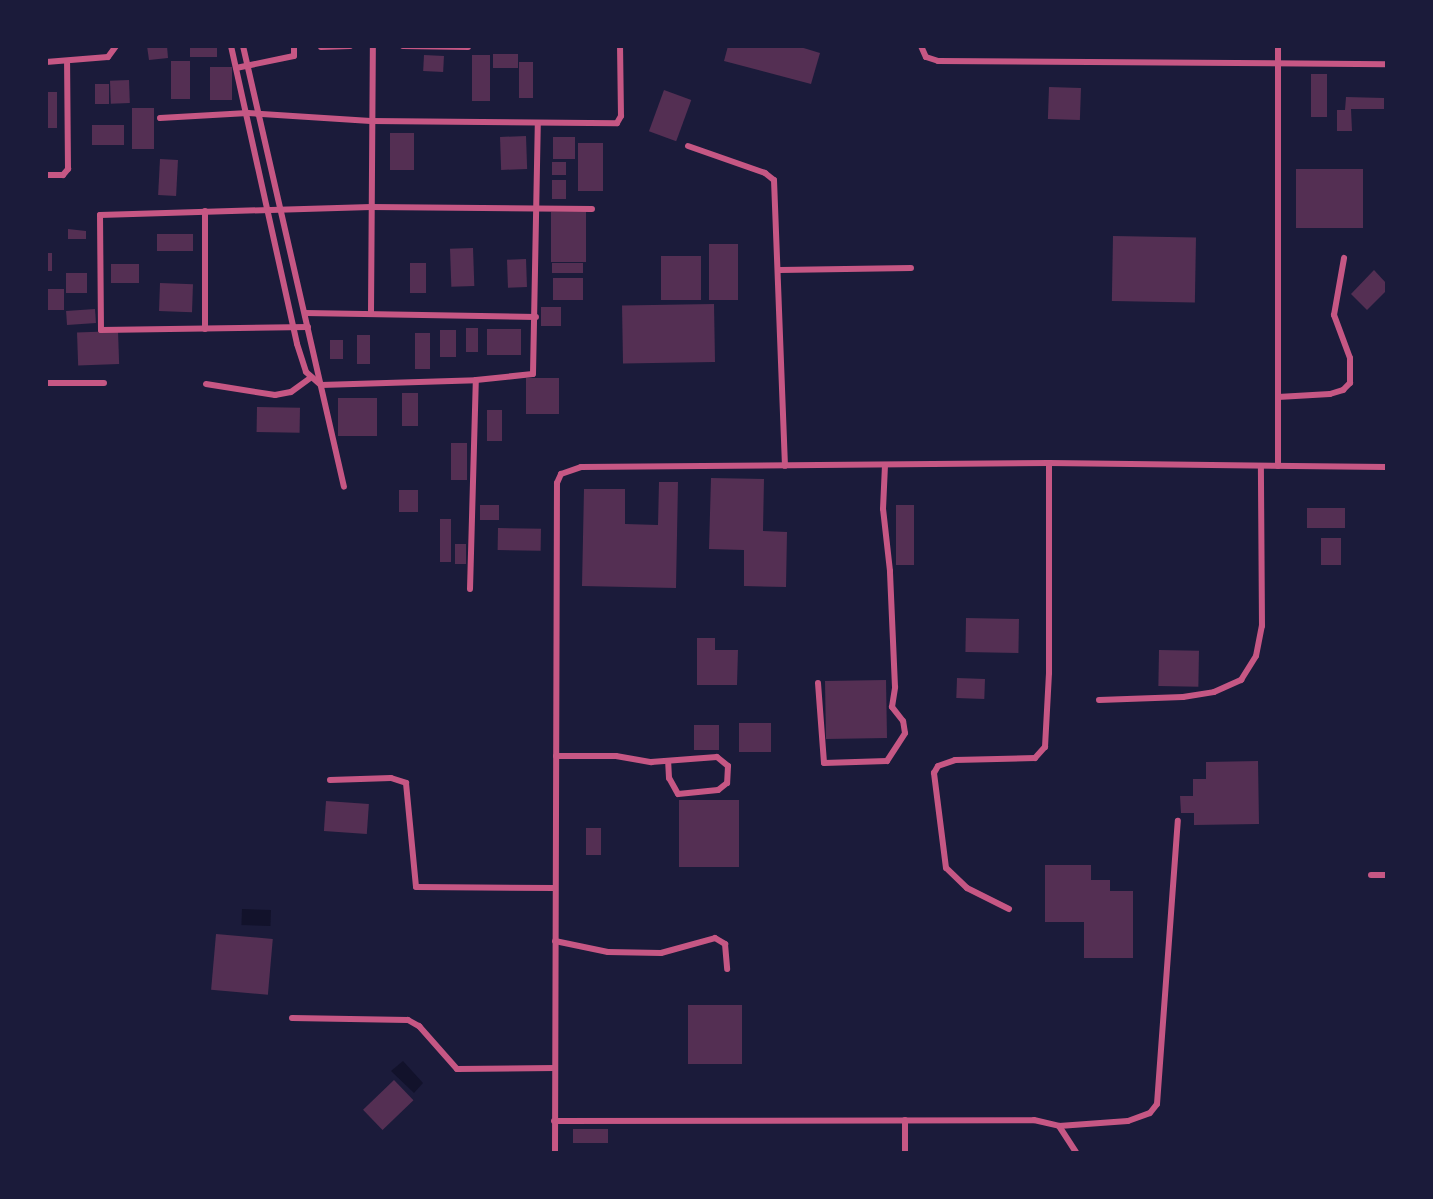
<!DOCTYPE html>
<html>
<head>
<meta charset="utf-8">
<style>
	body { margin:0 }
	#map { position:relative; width:1433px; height:1199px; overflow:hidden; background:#1b1b3a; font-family:Rubik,sans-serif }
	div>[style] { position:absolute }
	.water>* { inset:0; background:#12122b; transform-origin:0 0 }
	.building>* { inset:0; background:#542f53; transform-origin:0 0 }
	.minor>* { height:6px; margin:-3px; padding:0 3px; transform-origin:3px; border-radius:3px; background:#c65784 }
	span { translate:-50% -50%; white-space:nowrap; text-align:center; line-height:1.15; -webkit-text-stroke:4.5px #1b1b3a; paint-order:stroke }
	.frame { position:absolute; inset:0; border:48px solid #1b1b3a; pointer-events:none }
</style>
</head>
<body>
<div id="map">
	<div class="water">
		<i style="left:242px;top:909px;width:29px;height:16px;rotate:2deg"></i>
		<i style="clip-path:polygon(403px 1061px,423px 1083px,414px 1093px,391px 1071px)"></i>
	</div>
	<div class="building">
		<i style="clip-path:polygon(147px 46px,167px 46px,168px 58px,149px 60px)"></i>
		<i style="left:190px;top:46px;width:27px;height:11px"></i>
		<i style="clip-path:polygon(728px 46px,797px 46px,820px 53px,811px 84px,724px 61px)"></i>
		<i style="left:518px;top:54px;width:14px;height:25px;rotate:90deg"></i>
		<i style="left:424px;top:55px;width:20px;height:16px;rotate:3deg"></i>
		<i style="left:472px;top:55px;width:18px;height:46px"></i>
		<i style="left:171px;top:61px;width:19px;height:38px"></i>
		<i style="left:519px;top:62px;width:14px;height:36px"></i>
		<i style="left:210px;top:67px;width:22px;height:33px"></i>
		<i style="left:1311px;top:74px;width:16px;height:43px"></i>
		<i style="left:129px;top:80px;width:23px;height:19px;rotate:88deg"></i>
		<i style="left:95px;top:84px;width:14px;height:20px"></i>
		<i style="left:1049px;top:87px;width:32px;height:32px;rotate:2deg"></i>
		<i style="left:664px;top:90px;width:29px;height:44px;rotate:20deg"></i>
		<i style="left:46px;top:92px;width:11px;height:36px"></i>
		<i style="clip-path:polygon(1346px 97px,1384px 98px,1384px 109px,1351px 109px,1352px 131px,1337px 131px,1337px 110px,1345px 110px)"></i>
		<i style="left:132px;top:108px;width:22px;height:41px"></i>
		<i style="left:92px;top:125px;width:32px;height:20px"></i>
		<i style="left:390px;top:133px;width:24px;height:37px"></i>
		<i style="left:526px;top:136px;width:33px;height:26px;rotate:88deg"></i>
		<i style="left:553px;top:137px;width:22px;height:22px"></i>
		<i style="left:578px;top:143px;width:25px;height:48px"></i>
		<i style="left:160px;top:159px;width:18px;height:36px;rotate:3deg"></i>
		<i style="left:552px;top:162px;width:14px;height:13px"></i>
		<i style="left:1296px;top:169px;width:67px;height:59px"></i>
		<i style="left:552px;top:180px;width:14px;height:19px"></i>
		<i style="left:551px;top:212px;width:35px;height:50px"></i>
		<i style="clip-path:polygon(68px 229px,86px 231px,86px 239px,68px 239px)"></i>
		<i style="left:193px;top:234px;width:17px;height:36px;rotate:90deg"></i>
		<i style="left:1113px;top:236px;width:83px;height:65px;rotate:1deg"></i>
		<i style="left:709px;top:244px;width:29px;height:56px"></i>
		<i style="left:473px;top:248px;width:38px;height:23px;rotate:88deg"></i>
		<i style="left:46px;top:253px;width:6px;height:18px"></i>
		<i style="left:661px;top:256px;width:40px;height:44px"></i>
		<i style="left:526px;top:259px;width:28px;height:19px;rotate:88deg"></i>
		<i style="left:410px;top:263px;width:16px;height:30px"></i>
		<i style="left:552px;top:263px;width:31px;height:10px"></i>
		<i style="left:111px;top:264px;width:28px;height:19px"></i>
		<i style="clip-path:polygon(1374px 270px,1386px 283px,1386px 291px,1367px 310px,1351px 294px)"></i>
		<i style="left:87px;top:273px;width:20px;height:21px;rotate:90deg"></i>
		<i style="left:553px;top:278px;width:30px;height:22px"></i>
		<i style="left:160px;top:283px;width:33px;height:28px;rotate:2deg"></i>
		<i style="left:46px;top:289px;width:18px;height:21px"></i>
		<i style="left:714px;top:304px;width:58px;height:92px;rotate:89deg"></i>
		<i style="left:541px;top:307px;width:20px;height:19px"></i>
		<i style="left:95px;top:309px;width:14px;height:29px;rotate:86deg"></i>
		<i style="left:466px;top:328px;width:12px;height:24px"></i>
		<i style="left:521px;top:329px;width:26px;height:34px;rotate:90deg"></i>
		<i style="left:440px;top:330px;width:16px;height:27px"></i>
		<i style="left:118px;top:331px;width:33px;height:41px;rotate:88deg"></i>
		<i style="left:415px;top:333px;width:15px;height:36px"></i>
		<i style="left:357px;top:335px;width:13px;height:29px"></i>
		<i style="left:330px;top:340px;width:13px;height:19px"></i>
		<i style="left:526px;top:378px;width:33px;height:36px"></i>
		<i style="left:402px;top:393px;width:16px;height:33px"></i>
		<i style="left:338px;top:398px;width:39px;height:38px"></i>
		<i style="left:257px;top:407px;width:43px;height:25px;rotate:1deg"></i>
		<i style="left:487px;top:410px;width:15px;height:31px"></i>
		<i style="left:451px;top:443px;width:16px;height:37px"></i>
		<i style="clip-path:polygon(711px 478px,764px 479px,763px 531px,787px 532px,786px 587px,744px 586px,744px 550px,709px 549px)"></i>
		<i style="clip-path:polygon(659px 482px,678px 482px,676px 588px,582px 586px,584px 489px,625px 489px,625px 524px,658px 525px)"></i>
		<i style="left:399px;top:490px;width:19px;height:22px"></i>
		<i style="left:480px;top:505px;width:19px;height:15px"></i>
		<i style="left:896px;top:505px;width:18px;height:60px"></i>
		<i style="left:1345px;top:508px;width:20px;height:38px;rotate:90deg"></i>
		<i style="left:440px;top:519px;width:11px;height:43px"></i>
		<i style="left:498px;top:528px;width:43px;height:22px;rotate:1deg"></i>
		<i style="left:1321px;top:538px;width:20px;height:27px"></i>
		<i style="left:455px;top:544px;width:11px;height:20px"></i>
		<i style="left:966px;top:618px;width:53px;height:34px;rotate:1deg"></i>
		<i style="clip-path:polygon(697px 638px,715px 638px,715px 650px,738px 650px,737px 685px,697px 685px)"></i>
		<i style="left:1159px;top:650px;width:40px;height:36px;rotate:1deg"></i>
		<i style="left:957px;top:678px;width:28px;height:20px;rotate:2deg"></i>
		<i style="left:886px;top:680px;width:58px;height:61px;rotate:89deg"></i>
		<i style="left:739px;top:723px;width:32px;height:29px"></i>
		<i style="left:694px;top:725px;width:25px;height:25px"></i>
		<i style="clip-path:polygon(1258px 761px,1259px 824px,1194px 825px,1194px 813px,1181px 813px,1180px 796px,1193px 796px,1193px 779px,1206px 779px,1206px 762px)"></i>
		<i style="left:679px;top:800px;width:60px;height:67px"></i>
		<i style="left:326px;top:801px;width:43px;height:30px;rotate:4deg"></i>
		<i style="left:586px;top:828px;width:15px;height:27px"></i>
		<i style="clip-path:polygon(1045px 865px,1091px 865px,1091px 880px,1110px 880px,1110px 891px,1133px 891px,1133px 958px,1084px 958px,1084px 922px,1045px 922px)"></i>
		<i style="left:216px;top:934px;width:57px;height:56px;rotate:5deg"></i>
		<i style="left:688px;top:1005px;width:54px;height:59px"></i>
		<i style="left:394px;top:1080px;width:28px;height:43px;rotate:46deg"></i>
		<i style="left:573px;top:1129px;width:35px;height:14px"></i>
	</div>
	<div class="minor">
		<i style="left:231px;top:46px;width:305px;rotate:77.5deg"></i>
		<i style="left:297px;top:344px;width:29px;rotate:72deg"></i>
		<i style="left:306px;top:372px;width:20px;rotate:41deg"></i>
		<i style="left:321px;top:385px;width:155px;rotate:-1.8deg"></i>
		<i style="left:476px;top:380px;width:57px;rotate:-6deg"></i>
		<i style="left:533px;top:374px;width:250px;rotate:-88.9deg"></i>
		<i style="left:243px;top:46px;width:452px;rotate:77.1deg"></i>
		<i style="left:403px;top:46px;width:65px;rotate:0.9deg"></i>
		<i style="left:921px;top:46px;width:12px;rotate:66deg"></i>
		<i style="left:926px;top:57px;width:13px;rotate:18deg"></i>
		<i style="left:938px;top:61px;width:448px;rotate:0.4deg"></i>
		<i style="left:321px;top:47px;width:29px;rotate:-2deg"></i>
		<i style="left:46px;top:62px;width:62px;rotate:-4.6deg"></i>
		<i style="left:108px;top:57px;width:14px;rotate:-54deg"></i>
		<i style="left:236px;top:68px;width:59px;rotate:-11.7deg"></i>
		<i style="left:294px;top:56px;width:10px;rotate:-90deg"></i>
		<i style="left:160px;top:118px;width:88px;rotate:-3.3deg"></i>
		<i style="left:248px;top:113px;width:123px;rotate:3.7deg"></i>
		<i style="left:371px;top:121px;width:246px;rotate:0.5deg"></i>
		<i style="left:617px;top:123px;width:8px;rotate:-60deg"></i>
		<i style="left:621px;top:116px;width:70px;rotate:-90.8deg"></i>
		<i style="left:688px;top:146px;width:82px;rotate:19.3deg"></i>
		<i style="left:765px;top:173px;width:11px;rotate:38deg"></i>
		<i style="left:774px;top:180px;width:286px;rotate:87.8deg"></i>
		<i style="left:46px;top:175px;width:17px"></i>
		<i style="left:63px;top:175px;width:8px;rotate:-50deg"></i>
		<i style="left:68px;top:169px;width:108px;rotate:-90.5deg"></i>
		<i style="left:205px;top:211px;width:118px;rotate:90deg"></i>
		<i style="left:780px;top:270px;width:131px;rotate:-0.9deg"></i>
		<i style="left:305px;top:313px;width:231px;rotate:1deg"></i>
		<i style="left:371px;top:313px;width:267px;rotate:-89.6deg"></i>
		<i style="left:308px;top:327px;width:207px;rotate:179.2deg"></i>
		<i style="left:101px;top:330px;width:115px;rotate:-90.5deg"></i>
		<i style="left:100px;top:215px;width:271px;rotate:-1.7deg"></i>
		<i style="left:371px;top:207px;width:221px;rotate:0.5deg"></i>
		<i style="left:46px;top:383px;width:58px"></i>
		<i style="left:206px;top:384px;width:70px;rotate:9.1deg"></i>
		<i style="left:275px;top:395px;width:16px;rotate:-11deg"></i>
		<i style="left:291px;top:392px;width:24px;rotate:-36deg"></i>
		<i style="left:1278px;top:397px;width:52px;rotate:-3.3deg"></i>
		<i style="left:1330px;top:394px;width:14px;rotate:-17deg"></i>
		<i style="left:1343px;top:390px;width:10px;rotate:-45deg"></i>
		<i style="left:1350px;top:383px;width:25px;rotate:-90deg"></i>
		<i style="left:1350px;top:358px;width:46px;rotate:-110.4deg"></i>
		<i style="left:1334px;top:315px;width:58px;rotate:-80deg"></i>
		<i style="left:1278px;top:466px;width:420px;rotate:-90deg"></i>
		<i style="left:470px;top:589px;width:209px;rotate:-88.4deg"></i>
		<i style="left:818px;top:683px;width:80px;rotate:85.7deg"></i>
		<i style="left:824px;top:763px;width:63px;rotate:-1.8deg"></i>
		<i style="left:887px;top:761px;width:33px;rotate:-57deg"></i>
		<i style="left:905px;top:733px;width:12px;rotate:-99deg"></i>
		<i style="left:903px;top:721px;width:18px;rotate:-128deg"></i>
		<i style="left:892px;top:707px;width:20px;rotate:-81deg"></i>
		<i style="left:895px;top:687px;width:116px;rotate:-92.5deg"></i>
		<i style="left:890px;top:571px;width:62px;rotate:-96.4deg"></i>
		<i style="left:883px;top:509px;width:44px;rotate:-87.4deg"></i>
		<i style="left:1099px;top:700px;width:84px;rotate:-2deg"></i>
		<i style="left:1183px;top:697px;width:31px;rotate:-9deg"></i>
		<i style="left:1214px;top:692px;width:30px;rotate:-24deg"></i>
		<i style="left:1241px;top:680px;width:28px;rotate:-58deg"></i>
		<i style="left:1256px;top:656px;width:31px;rotate:-79deg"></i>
		<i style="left:1262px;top:626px;width:160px;rotate:-90.4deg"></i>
		<i style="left:556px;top:756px;width:60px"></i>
		<i style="left:616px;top:756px;width:36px;rotate:10deg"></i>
		<i style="left:651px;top:762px;width:66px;rotate:-4.3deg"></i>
		<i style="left:717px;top:757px;width:14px;rotate:39deg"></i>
		<i style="left:728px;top:766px;width:17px;rotate:93deg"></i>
		<i style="left:727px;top:783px;width:11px;rotate:142deg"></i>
		<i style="left:718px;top:790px;width:40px;rotate:174.3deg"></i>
		<i style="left:678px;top:794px;width:18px;rotate:-119deg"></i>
		<i style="left:669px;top:778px;width:17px;rotate:-93deg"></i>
		<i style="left:330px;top:780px;width:61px;rotate:-1.9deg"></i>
		<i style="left:391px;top:778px;width:16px;rotate:18deg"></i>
		<i style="left:406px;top:783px;width:104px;rotate:84.5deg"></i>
		<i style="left:416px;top:887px;width:139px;rotate:0.4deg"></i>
		<i style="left:1371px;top:875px;width:15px"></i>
		<i style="left:1009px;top:909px;width:47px;rotate:-153.4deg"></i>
		<i style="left:967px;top:888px;width:29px;rotate:-136deg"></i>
		<i style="left:946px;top:868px;width:96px;rotate:-97.2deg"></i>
		<i style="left:934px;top:773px;width:8px;rotate:-60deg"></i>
		<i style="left:938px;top:766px;width:18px;rotate:-19deg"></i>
		<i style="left:955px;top:760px;width:80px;rotate:-1.4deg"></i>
		<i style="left:1035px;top:758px;width:15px;rotate:-48deg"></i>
		<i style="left:1045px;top:747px;width:74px;rotate:-86.9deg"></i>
		<i style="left:1049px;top:673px;width:210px;rotate:-90deg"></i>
		<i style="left:555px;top:941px;width:54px;rotate:11.7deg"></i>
		<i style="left:608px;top:952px;width:53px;rotate:1.1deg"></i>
		<i style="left:661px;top:953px;width:56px;rotate:-15.5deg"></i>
		<i style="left:715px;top:938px;width:12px;rotate:31deg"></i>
		<i style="left:725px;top:944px;width:25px;rotate:85deg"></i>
		<i style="left:292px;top:1018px;width:116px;rotate:1deg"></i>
		<i style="left:408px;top:1020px;width:13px;rotate:29deg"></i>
		<i style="left:419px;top:1026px;width:57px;rotate:48.5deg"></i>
		<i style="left:457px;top:1069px;width:98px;rotate:-0.6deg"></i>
		<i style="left:905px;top:1120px;width:32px;rotate:90deg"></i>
		<i style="left:554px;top:1121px;width:480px;rotate:-0.1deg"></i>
		<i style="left:1034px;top:1120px;width:26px;rotate:13deg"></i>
		<i style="left:1059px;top:1126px;width:31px;rotate:57deg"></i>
		<i style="left:1059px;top:1126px;width:69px;rotate:-4.1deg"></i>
		<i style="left:1128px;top:1121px;width:23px;rotate:-20deg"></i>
		<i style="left:1150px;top:1113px;width:11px;rotate:-52deg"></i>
		<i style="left:1157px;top:1104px;width:284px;rotate:-85.8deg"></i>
		<i style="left:555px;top:1152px;width:669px;rotate:-89.83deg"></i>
		<i style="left:557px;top:483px;width:10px;rotate:-66deg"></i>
		<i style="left:561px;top:474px;width:21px;rotate:-19deg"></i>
		<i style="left:581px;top:467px;width:468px;rotate:-0.5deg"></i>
		<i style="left:1049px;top:463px;width:337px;rotate:0.7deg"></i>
	</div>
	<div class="frame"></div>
</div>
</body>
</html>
